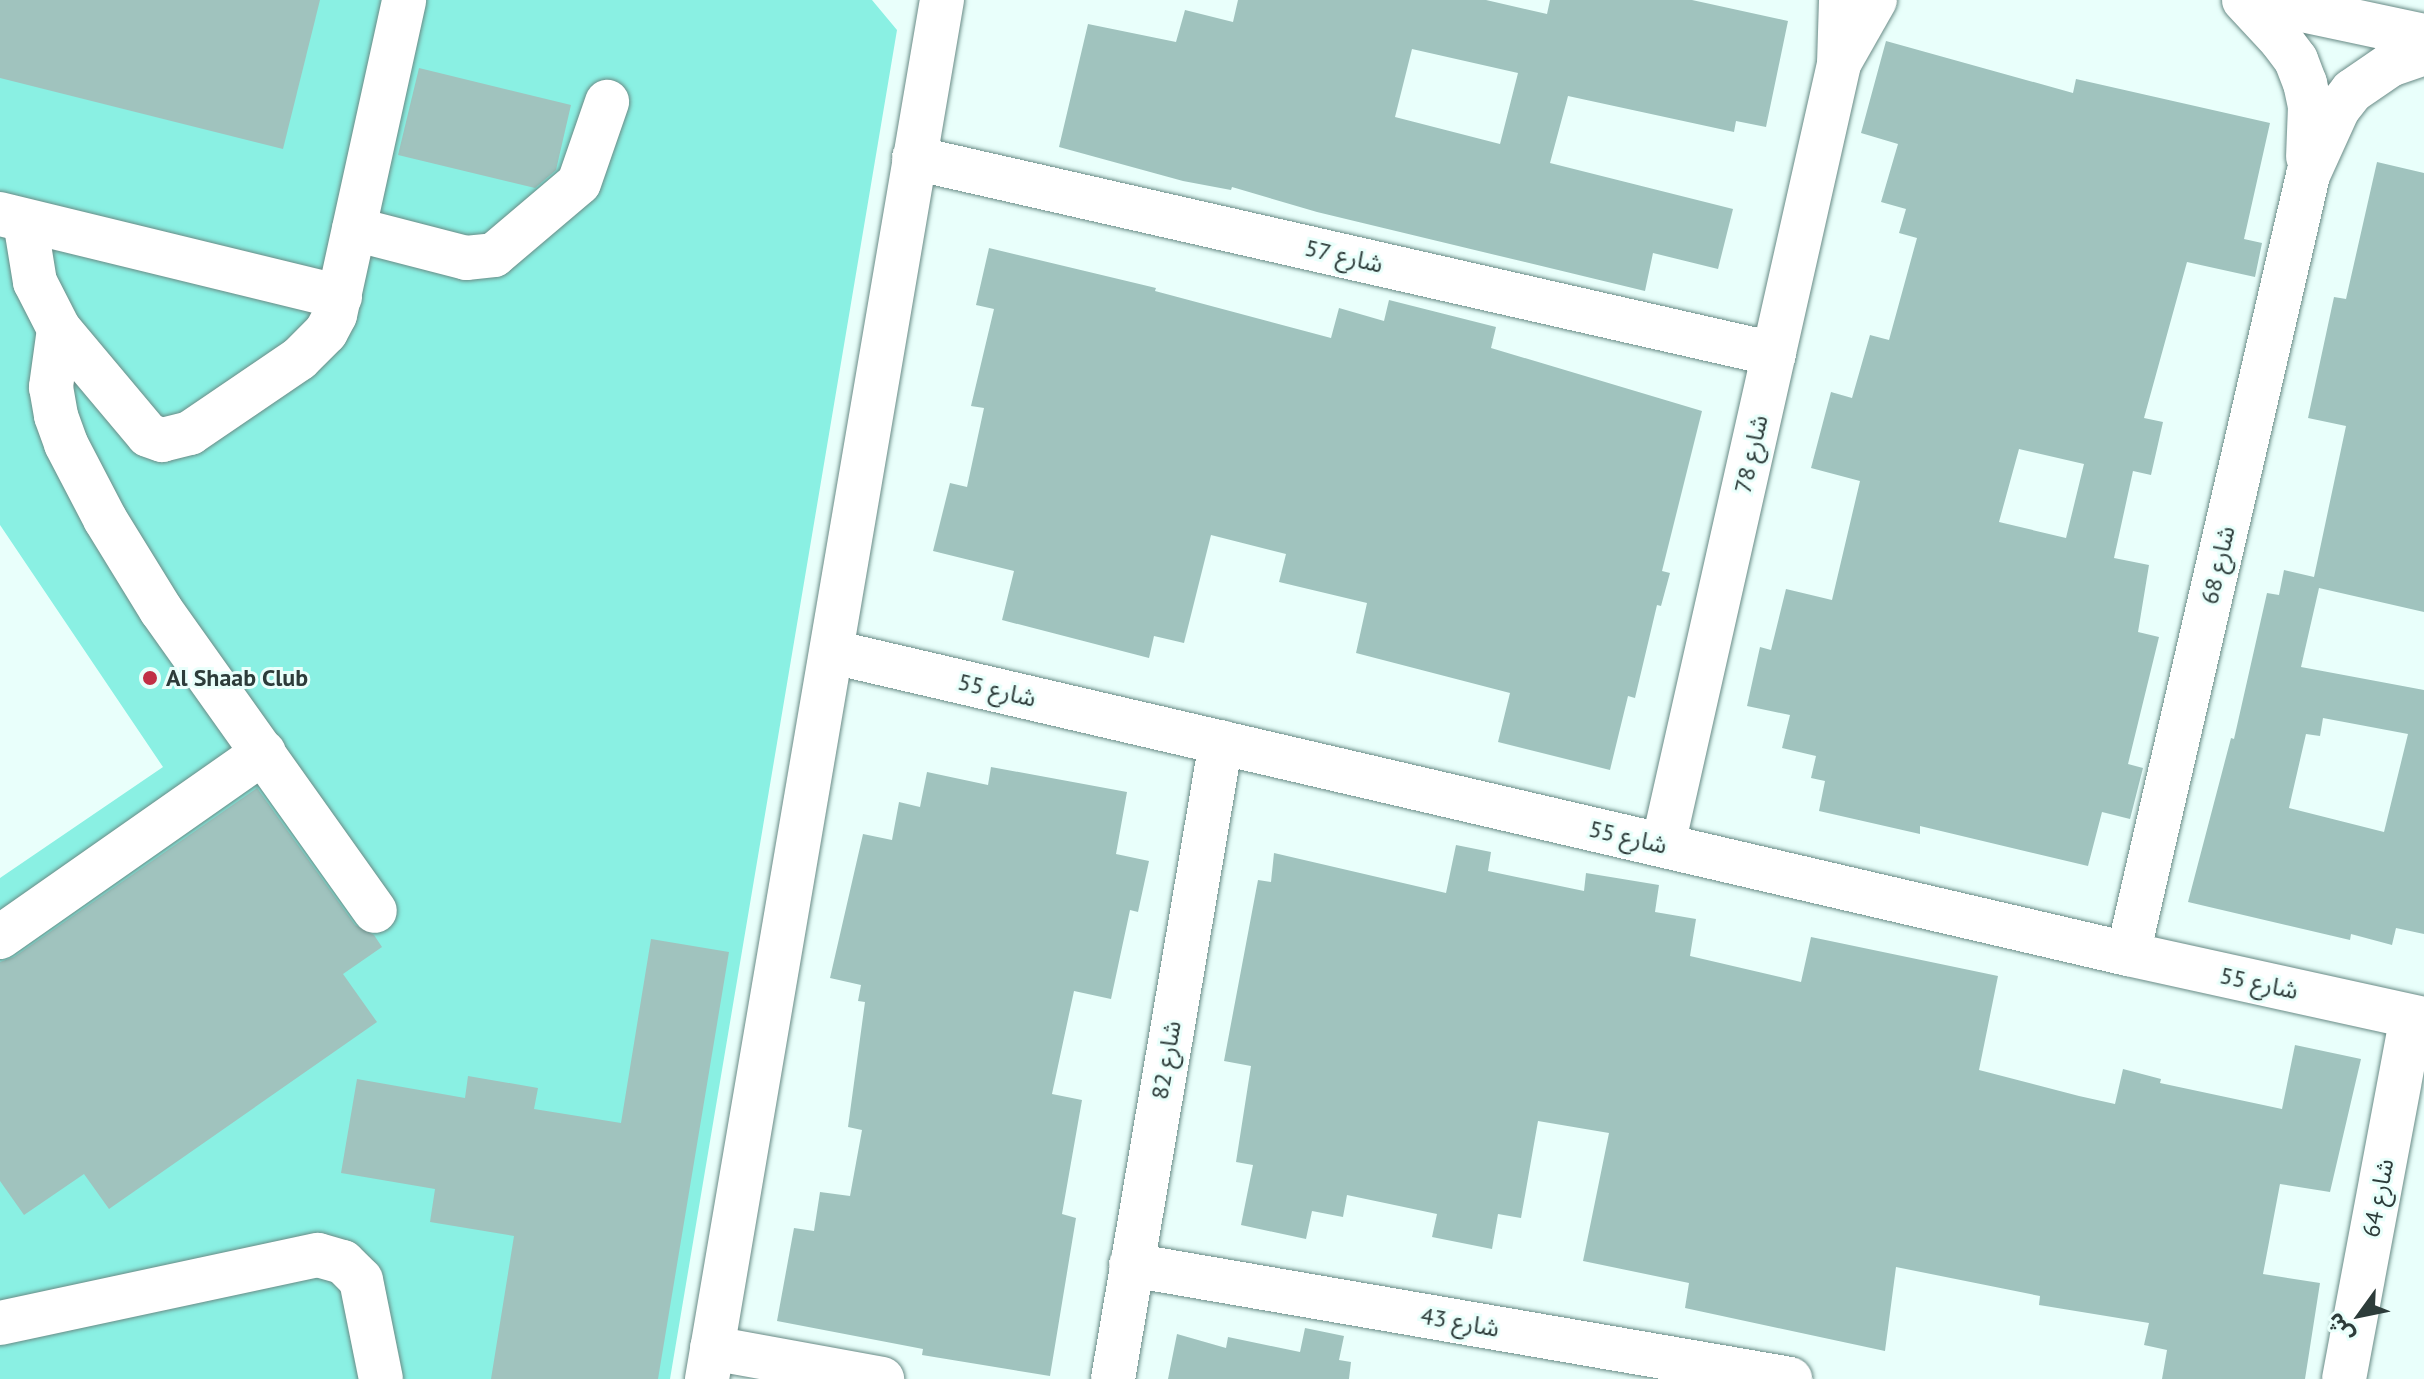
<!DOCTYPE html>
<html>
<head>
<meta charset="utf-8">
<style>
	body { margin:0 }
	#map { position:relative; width:2424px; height:1379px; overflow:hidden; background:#e9fffb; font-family:"PT Sans","Noto Sans Arabic",sans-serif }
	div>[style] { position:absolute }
	.green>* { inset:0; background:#8af0e3 }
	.building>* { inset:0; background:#a0c3be }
	.roads { filter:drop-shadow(0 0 2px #698b86) drop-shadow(0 0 2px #698b86) }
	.minor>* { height:44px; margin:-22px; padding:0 22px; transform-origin:22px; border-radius:22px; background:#fff }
	.major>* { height:44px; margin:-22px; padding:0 22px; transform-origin:22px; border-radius:22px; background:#fff }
	.dots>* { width:22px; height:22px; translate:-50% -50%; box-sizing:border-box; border:4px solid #e9fffb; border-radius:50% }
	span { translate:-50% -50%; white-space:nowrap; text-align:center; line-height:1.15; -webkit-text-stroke:6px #e9fffb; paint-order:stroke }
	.street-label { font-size:24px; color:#2d3c3a }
	.poi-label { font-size:24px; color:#2d3c3a; font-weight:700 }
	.left { translate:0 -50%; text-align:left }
	.north { position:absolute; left:2320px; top:1275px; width:80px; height:80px; -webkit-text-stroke:6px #e9fffb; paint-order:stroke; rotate:237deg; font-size:22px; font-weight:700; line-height:32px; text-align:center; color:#2d3c3a }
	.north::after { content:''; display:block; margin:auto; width:28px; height:36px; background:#2d3c3a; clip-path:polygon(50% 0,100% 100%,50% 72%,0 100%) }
</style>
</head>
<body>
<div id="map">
	<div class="green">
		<i style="clip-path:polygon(0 0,872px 0,897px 30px,670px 1379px,0 1379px,0 878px,163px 767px,0 525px)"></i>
	</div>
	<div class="building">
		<i style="clip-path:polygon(0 0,320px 0,283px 149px,0 78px)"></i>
		<i style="clip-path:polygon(evenodd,1238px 0,1486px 0,1547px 14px,1550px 0,1692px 0,1788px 21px,1766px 127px,1736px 121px,1734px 132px,1568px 96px,1550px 163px,1733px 209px,1718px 269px,1653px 253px,1645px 291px,1317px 212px,1232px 187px,1231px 190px,1183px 181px,1059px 147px,1088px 24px,1176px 42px,1185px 10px,1233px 22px,1238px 0,1412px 49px,1518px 73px,1500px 144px,1395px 117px,1412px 49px)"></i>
		<i style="clip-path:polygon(evenodd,1886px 41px,2073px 93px,2076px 79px,2270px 123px,2244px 239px,2262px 243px,2255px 277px,2187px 262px,2144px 418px,2163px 422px,2151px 475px,2133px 471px,2114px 558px,2149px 565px,2138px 632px,2159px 637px,2128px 764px,2143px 768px,2130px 819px,2102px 812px,2088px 866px,1920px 826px,1920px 834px,1819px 811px,1825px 781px,1811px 778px,1816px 756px,1782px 748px,1790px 715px,1747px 706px,1760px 647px,1771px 650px,1786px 589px,1832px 600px,1860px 481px,1811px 468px,1831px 392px,1852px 398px,1870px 335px,1889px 340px,1917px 238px,1899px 233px,1906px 209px,1881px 202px,1898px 144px,1861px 133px,1886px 41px,2019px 449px,2084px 464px,2066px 538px,1999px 522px,2019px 449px)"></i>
		<i style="clip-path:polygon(419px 68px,571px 105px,556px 170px,535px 188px,398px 155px)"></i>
		<i style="clip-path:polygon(evenodd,2377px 162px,2424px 173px,2424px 612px,2319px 588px,2301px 667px,2424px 690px,2424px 934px,2396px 928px,2392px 945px,2351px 934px,2350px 940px,2188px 902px,2231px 738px,2234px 739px,2267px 593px,2279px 595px,2284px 570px,2314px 577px,2346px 426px,2308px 418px,2334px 297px,2346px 299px,2377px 162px,2323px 718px,2408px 734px,2384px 832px,2289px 808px,2306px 734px,2320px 736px,2323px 718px)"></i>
		<i style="clip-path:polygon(989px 248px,1156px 288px,1155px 291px,1331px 338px,1339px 308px,1384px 321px,1389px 300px,1496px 327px,1491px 348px,1702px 411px,1662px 571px,1670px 573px,1661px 606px,1657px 605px,1635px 698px,1628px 696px,1610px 770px,1498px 742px,1510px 693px,1356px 653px,1367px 603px,1279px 582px,1286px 554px,1211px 535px,1184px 643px,1154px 636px,1149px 658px,1002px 620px,1014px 571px,933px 551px,950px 483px,967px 487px,984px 408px,971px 406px,994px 309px,976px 305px)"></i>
		<i style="clip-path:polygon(991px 767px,1127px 792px,1116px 854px,1149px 861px,1138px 912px,1130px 910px,1111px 999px,1074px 991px,1052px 1094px,1082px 1100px,1062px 1214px,1076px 1218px,1050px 1376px,922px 1355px,923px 1349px,777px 1321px,794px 1228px,814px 1231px,820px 1192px,850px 1196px,862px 1130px,848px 1127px,865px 1002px,858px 1001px,861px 985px,830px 978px,863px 834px,892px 840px,899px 802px,920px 807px,927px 772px,988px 785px)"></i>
		<i style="clip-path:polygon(257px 788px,355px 925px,374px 935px,382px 947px,343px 974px,377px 1022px,109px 1209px,84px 1174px,24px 1215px,0 1181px,0 962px,14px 957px)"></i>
		<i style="clip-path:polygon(1456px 845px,1491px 852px,1488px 871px,1584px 891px,1586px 873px,1659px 885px,1655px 912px,1696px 919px,1690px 956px,1801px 982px,1811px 937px,1998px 976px,1979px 1070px,2079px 1096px,2115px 1104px,2123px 1069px,2161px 1079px,2160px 1083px,2282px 1109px,2295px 1045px,2361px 1059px,2330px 1192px,2280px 1184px,2263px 1274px,2320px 1283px,2305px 1379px,2162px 1379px,2167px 1350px,2144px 1345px,2149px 1323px,2039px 1305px,2040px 1296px,1896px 1267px,1885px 1351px,1685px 1308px,1689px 1283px,1583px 1261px,1609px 1133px,1538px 1121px,1521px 1218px,1498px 1214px,1492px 1249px,1432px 1237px,1437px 1214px,1347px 1195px,1343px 1217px,1312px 1211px,1306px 1239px,1241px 1225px,1253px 1165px,1236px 1162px,1251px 1066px,1224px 1061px,1258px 880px,1271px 882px,1274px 853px,1446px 893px)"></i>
		<i style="clip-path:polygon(651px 939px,729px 952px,658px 1379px,491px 1379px,514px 1236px,430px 1222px,435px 1189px,341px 1173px,357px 1079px,465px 1098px,468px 1076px,538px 1088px,534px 1109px,621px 1123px)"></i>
		<i style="clip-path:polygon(1305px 1328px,1344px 1336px,1339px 1360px,1351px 1362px,1349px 1379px,1168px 1379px,1177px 1334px,1226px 1348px,1228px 1337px,1300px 1352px)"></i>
	</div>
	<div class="roads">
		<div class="minor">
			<i style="left:2244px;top:0;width:54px;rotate:47.2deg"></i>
			<i style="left:2281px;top:40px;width:25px;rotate:53deg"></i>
			<i style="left:2296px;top:60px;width:25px;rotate:69deg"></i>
			<i style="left:2305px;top:83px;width:24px;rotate:78deg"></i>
			<i style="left:2310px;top:106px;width:51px;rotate:92.2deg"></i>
			<i style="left:1842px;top:58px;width:67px;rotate:-60.4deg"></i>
			<i style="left:914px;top:158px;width:882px;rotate:12.84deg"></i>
			<i style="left:0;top:214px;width:350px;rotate:13.7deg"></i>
			<i style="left:25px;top:221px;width:62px;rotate:80.7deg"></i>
			<i style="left:35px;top:282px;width:53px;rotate:62.9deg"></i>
			<i style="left:59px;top:329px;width:138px;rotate:50deg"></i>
			<i style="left:148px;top:435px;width:15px;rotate:20deg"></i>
			<i style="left:162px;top:440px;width:29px;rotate:-14deg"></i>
			<i style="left:190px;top:433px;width:132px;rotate:-34.2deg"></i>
			<i style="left:299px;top:359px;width:38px;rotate:-45deg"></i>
			<i style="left:326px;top:332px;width:19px;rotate:-62deg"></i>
			<i style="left:335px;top:315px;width:322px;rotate:-77.6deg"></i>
			<i style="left:354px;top:229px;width:116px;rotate:14.5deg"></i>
			<i style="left:466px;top:258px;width:28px;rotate:-6deg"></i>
			<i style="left:494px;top:255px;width:111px;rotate:-40.3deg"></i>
			<i style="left:579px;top:183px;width:86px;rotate:-70.9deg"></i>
			<i style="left:59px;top:329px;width:59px;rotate:97.9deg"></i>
			<i style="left:51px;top:387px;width:29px;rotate:80deg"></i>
			<i style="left:56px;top:416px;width:30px;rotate:70deg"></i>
			<i style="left:66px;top:444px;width:85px;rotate:62.5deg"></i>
			<i style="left:105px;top:519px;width:107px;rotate:58.4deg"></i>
			<i style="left:161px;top:610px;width:369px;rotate:54.6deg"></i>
			<i style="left:833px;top:652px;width:1330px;rotate:13.13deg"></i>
			<i style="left:2128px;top:954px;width:303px;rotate:12.4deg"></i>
			<i style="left:1663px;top:845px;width:801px;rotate:-77.3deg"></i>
			<i style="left:1839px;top:64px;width:64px;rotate:-88.2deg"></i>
			<i style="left:0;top:937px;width:322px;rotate:-35deg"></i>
			<i style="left:2128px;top:954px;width:800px;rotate:-76.99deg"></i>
			<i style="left:2308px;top:175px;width:72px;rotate:-65.6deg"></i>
			<i style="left:2338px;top:109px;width:23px;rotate:-52deg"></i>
			<i style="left:2352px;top:91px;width:46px;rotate:-34.4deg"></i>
			<i style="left:2390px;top:65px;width:36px;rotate:-19deg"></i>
			<i style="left:1131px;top:1265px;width:669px;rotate:9.81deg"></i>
			<i style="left:0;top:1323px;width:325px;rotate:-12.1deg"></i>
			<i style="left:318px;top:1255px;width:26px;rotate:16deg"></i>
			<i style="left:343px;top:1262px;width:25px;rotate:45deg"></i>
			<i style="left:361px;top:1280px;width:101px;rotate:78.6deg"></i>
			<i style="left:712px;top:1348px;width:173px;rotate:10.3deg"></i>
			<i style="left:707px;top:1379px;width:1399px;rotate:-80.33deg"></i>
			<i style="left:1113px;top:1379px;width:646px;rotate:-80.38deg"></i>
			<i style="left:2344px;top:1379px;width:368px;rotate:-79.4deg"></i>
		</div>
		<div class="major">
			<i style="left:2255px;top:0;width:173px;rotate:12deg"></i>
		</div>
	</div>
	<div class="dots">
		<i style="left:150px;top:678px;background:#c13046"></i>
	</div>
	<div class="street-label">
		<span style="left:1344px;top:256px;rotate:13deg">شارع 57</span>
		<span style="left:1751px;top:454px;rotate:-77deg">شارع 78</span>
		<span style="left:2218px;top:565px;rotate:-77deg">شارع 68</span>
		<span style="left:997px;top:690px;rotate:13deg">شارع 55</span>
		<span style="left:1628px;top:837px;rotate:13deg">شارع 55</span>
		<span style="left:2259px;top:983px;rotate:12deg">شارع 55</span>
		<span style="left:1166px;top:1060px;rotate:-80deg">شارع 82</span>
		<span style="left:2378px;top:1198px;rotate:-79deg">شارع 64</span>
		<span style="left:1460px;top:1322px;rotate:10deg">شارع 43</span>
	</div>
	<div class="poi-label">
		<span class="left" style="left:166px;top:678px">Al Shaab Club</span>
	</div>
	<div class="north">ش</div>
</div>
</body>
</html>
